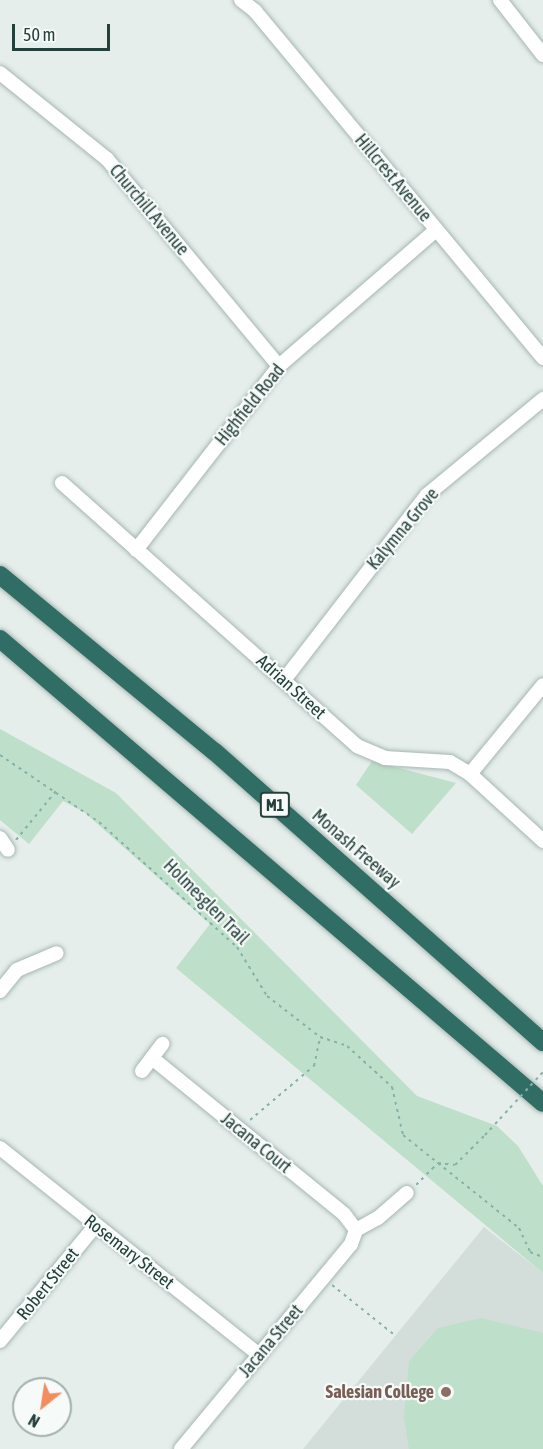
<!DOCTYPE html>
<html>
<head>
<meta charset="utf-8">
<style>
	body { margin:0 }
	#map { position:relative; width:543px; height:1449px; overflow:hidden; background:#e5eeeb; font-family:"Asap Condensed",sans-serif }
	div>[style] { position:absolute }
	.built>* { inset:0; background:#d3deda }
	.green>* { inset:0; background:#bedfc9 }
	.path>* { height:2px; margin-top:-1px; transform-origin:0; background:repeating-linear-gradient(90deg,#85b2a7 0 3px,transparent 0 7.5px) }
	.roads { filter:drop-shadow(0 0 2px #a7b6b3) drop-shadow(0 0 2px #a7b6b3) }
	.minor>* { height:14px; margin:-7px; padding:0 7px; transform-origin:7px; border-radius:7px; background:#fff }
	.highway>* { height:18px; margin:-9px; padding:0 9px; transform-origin:9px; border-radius:9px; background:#2f6d65 }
	.path-bridge>* { height:2px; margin-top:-1px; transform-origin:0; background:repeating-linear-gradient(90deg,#85b2a7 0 3px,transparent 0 7.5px) }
	.dots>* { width:16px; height:16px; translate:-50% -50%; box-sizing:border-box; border:3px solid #f6faf8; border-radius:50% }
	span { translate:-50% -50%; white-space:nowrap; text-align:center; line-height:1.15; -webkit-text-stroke:4.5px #f6faf8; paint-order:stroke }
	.shield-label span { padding:2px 4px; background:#f6faf8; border:2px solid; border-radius:4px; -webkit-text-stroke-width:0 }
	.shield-label { font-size:16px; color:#24403b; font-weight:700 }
	.street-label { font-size:18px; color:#24403b }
	.education-label { font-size:18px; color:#785e54; font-weight:700 }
	.right { translate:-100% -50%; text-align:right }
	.north { position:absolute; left:12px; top:1377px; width:60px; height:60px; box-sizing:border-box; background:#f6faf8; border:2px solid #a2b0ac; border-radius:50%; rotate:210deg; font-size:16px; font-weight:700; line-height:24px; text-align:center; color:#24403b }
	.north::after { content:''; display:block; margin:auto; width:21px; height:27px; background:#f28d5f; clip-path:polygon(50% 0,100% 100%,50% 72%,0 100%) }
	.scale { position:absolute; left:12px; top:24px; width:98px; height:27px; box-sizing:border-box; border:3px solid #24403b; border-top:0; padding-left:8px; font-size:18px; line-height:21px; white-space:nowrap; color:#24403b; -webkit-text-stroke:4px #f6faf8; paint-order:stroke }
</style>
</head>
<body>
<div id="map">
	<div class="built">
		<i style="clip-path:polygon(484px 1227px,543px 1273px,543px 1449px,303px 1449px)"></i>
	</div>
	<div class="green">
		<i style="clip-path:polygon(0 729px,116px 793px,417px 1096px,497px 1126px,518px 1146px,543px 1186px,543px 1273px,176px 968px,210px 924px,84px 812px,63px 801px,29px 844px,0 820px)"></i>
		<i style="clip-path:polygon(372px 761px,456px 783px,412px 834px,356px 785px)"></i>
		<i style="clip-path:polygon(481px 1318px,543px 1333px,543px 1449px,409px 1449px,404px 1417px,409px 1361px,438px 1328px)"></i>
	</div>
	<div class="path">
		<i style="left:0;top:755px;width:120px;rotate:34.1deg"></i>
		<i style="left:99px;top:822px;width:186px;rotate:42.2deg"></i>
		<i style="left:237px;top:947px;width:57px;rotate:58.5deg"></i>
		<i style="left:267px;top:996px;width:67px;rotate:37.7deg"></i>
		<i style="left:320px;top:1037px;width:28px;rotate:18deg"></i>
		<i style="left:347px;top:1046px;width:61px;rotate:42.3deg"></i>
		<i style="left:392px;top:1087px;width:49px;rotate:77.1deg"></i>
		<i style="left:403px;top:1135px;width:149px;rotate:38.7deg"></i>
		<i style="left:519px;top:1228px;width:26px;rotate:65deg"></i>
		<i style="left:530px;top:1252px;width:14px;rotate:21deg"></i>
		<i style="left:16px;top:840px;width:63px;rotate:-50.8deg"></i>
		<i style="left:250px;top:1120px;width:84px;rotate:-40.2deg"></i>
		<i style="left:314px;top:1066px;width:30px;rotate:-78deg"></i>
		<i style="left:416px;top:1185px;width:31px;rotate:-45deg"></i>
		<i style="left:438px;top:1163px;width:17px;rotate:7deg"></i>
		<i style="left:455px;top:1165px;width:42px;rotate:-45deg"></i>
		<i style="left:332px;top:1285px;width:82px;rotate:38.6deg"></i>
	</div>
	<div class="roads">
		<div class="minor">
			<i style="left:241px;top:0;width:18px;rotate:38deg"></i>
			<i style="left:255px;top:11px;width:451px;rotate:50.3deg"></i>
			<i style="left:500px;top:0;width:70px;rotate:52deg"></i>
			<i style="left:0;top:73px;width:137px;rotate:38.8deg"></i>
			<i style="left:107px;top:159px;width:269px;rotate:50.3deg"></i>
			<i style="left:62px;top:483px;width:395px;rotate:41.7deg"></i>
			<i style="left:357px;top:746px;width:30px;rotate:23deg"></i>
			<i style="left:385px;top:758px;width:65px;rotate:3.5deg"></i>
			<i style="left:450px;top:762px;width:23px;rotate:31deg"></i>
			<i style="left:470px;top:774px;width:99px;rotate:42.5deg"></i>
			<i style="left:136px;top:550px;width:233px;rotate:-52.1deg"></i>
			<i style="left:279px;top:366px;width:208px;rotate:-40.9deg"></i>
			<i style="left:284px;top:680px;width:234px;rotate:-52.3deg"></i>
			<i style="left:427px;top:495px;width:151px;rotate:-39.6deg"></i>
			<i style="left:470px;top:774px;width:115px;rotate:-50.6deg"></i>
			<i style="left:0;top:838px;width:14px;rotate:56deg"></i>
			<i style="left:0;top:991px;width:27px;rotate:-51deg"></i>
			<i style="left:17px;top:970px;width:43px;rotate:-23deg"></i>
			<i style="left:152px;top:1058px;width:247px;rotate:39.1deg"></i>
			<i style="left:344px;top:1214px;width:20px;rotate:53deg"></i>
			<i style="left:142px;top:1071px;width:34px;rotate:-53deg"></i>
			<i style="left:0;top:1148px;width:332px;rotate:38.6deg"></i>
			<i style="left:356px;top:1230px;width:25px;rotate:-29deg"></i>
			<i style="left:378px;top:1218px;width:38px;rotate:-41deg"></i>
			<i style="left:0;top:1341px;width:149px;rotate:-50.4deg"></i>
			<i style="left:181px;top:1449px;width:266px;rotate:-50.3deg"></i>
			<i style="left:351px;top:1244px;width:15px;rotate:-70deg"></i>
		</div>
		<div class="highway">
			<i style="left:0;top:575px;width:278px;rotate:39.5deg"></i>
			<i style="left:215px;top:752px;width:438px;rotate:41.5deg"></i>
			<i style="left:0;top:639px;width:714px;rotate:40.51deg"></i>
		</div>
	</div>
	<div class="path-bridge">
		<i style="left:485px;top:1135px;width:86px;rotate:-47.4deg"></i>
	</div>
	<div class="dots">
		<i style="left:446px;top:1392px;background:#8d6e63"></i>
	</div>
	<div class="shield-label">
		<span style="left:275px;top:805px">M1</span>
	</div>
	<div class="street-label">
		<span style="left:393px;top:178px;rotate:50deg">Hillcrest Avenue</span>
		<span style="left:149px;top:210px;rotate:50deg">Churchill Avenue</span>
		<span style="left:250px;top:405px;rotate:-51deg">Highfield Road</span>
		<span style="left:403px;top:529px;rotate:-50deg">Kalymna Grove</span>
		<span style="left:291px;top:687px;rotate:42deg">Adrian Street</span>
		<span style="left:356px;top:849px;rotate:41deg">Monash Freeway</span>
		<span style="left:206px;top:902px;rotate:45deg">Holmesglen Trail</span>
		<span style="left:256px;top:1143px;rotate:39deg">Jacana Court</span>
		<span style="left:129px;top:1252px;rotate:38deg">Rosemary Street</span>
		<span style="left:48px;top:1284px;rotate:-51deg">Robert Street</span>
		<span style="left:271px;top:1341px;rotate:-50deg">Jacana Street</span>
	</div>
	<div class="education-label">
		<span class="right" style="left:434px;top:1392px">Salesian College</span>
	</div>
	<div class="north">N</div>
	<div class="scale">50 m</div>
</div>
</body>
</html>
